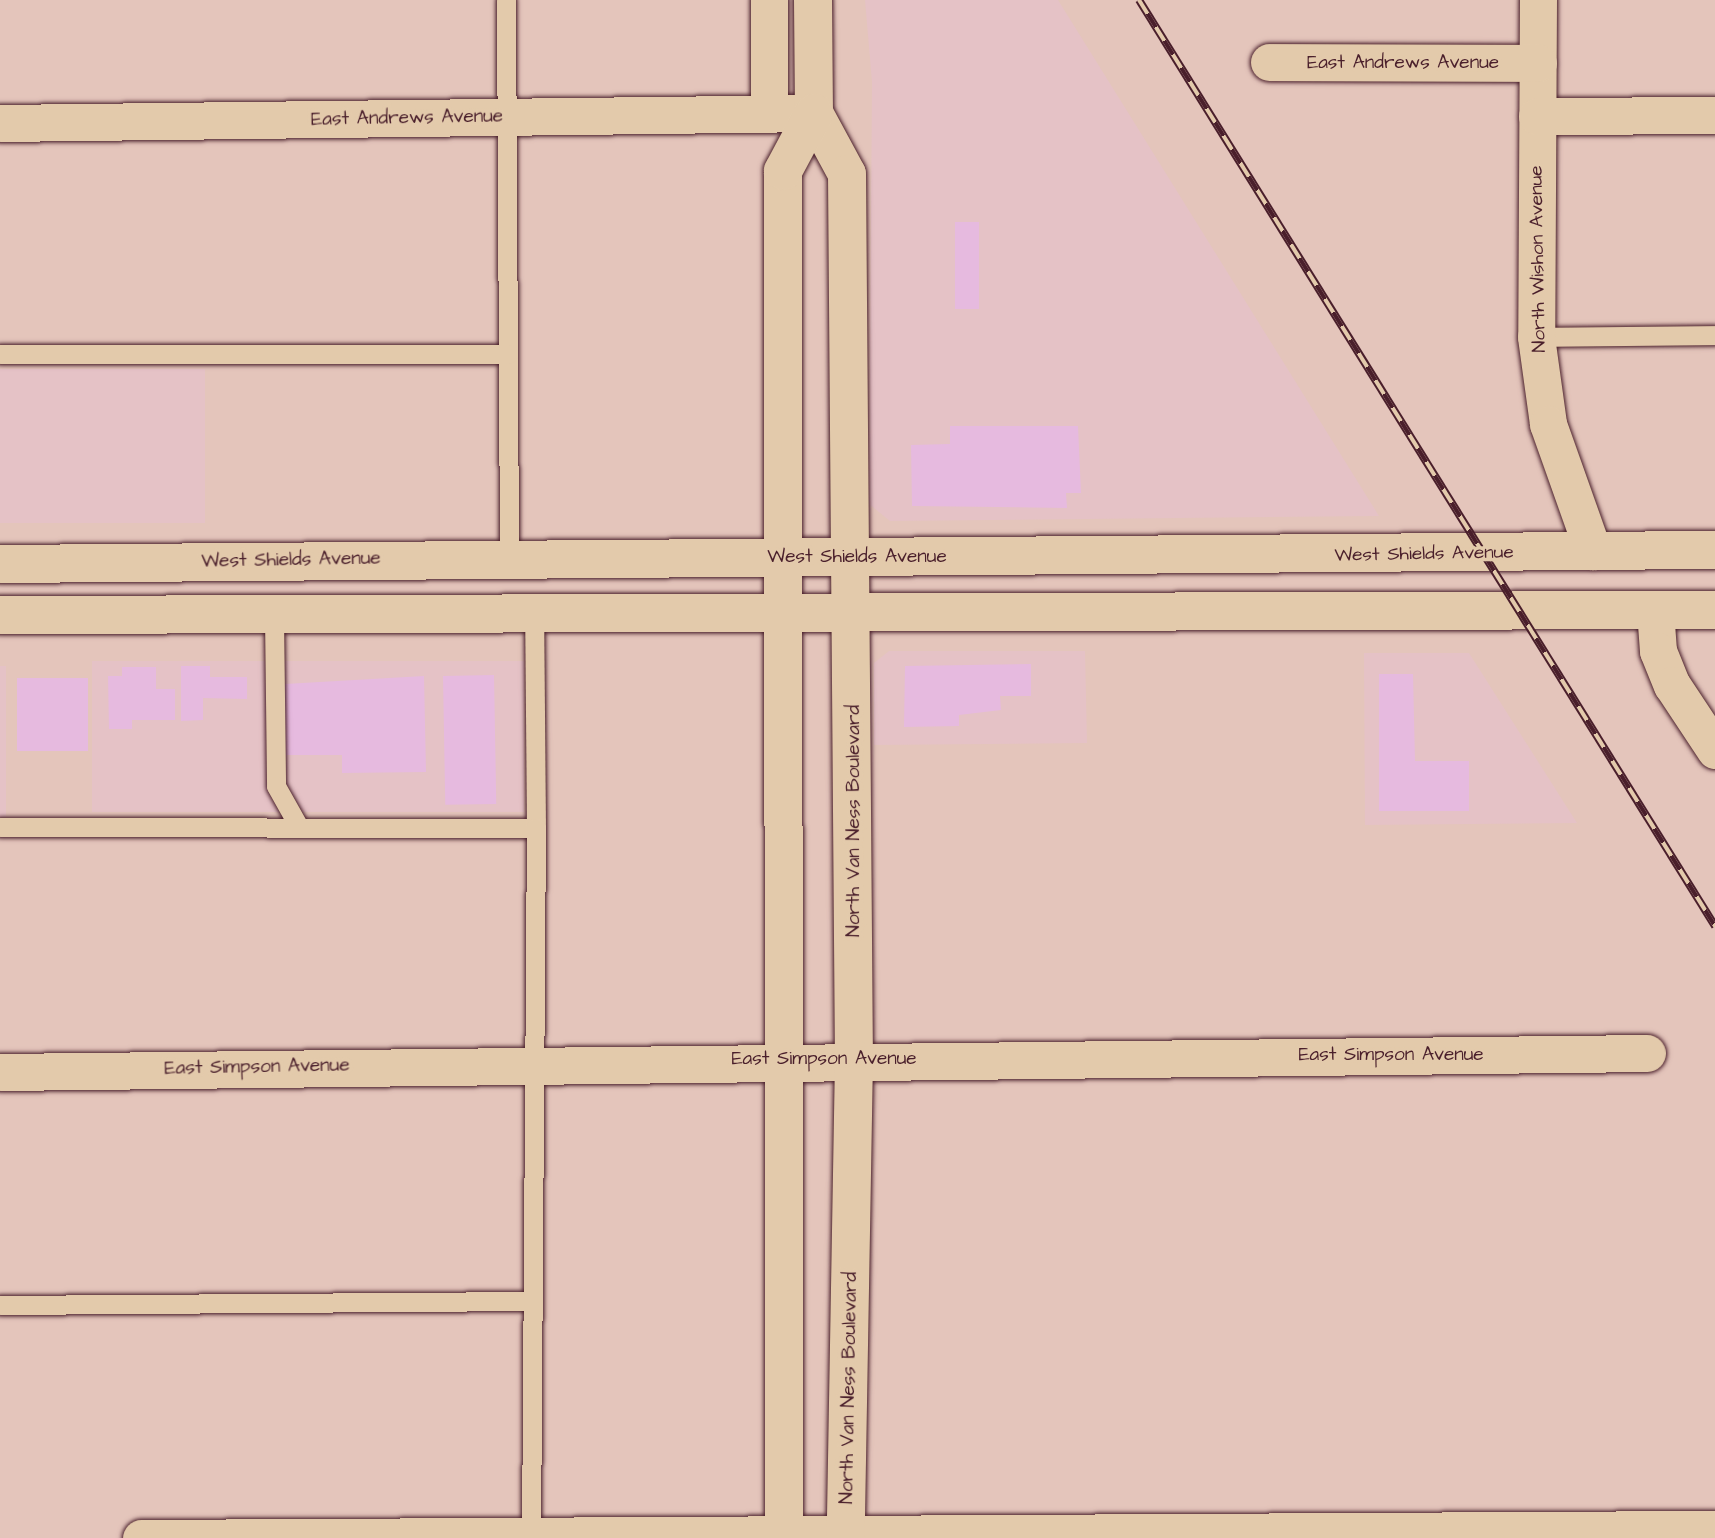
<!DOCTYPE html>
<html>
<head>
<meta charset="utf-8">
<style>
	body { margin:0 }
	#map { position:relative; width:1715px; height:1538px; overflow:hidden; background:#e4c5bb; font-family:"Architects Daughter",sans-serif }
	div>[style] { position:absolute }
	.built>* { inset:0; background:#e5c2c6; transform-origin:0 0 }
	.building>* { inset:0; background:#e6badf; transform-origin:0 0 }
	.roads { filter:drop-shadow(0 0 2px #4a1f2b) drop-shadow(0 0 2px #4a1f2b) }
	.lane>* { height:19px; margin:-9.5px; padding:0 9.5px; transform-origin:9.5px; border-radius:9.5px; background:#e3caab }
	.street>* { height:37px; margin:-18.5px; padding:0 18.5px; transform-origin:18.5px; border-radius:18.5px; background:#e3caab }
	.secondary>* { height:38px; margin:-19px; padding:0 19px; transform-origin:19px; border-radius:19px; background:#e3caab }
	.rail>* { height:8px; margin-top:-4px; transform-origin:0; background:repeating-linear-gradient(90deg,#e3caab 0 16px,#4a1f2b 0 32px); box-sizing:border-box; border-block:2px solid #4a1f2b }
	span { translate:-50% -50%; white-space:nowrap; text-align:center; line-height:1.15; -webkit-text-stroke:7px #e3caab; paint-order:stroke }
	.street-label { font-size:19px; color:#4a1f2b }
</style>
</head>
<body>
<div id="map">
	<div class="built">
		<i style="clip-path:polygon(865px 0,1058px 0,1379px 516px,890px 521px,869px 504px,872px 82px)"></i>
		<i style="left:205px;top:369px;width:154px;height:205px;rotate:90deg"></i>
		<i style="clip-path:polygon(889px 651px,1085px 651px,1087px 743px,874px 745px,874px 663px)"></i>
		<i style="clip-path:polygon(1364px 653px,1469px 653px,1577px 823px,1365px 825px)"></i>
		<i style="left:524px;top:661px;width:151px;height:432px;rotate:90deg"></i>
		<i style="left:0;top:666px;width:6px;height:151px"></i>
	</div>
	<div class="building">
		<i style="left:955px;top:222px;width:24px;height:87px"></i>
		<i style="clip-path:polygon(950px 426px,1078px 426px,1081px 493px,1066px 493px,1067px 508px,912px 506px,911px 445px,950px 444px)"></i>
		<i style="clip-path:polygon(1031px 664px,1031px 696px,1000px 696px,1001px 710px,959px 715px,959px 726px,904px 727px,905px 666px)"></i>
		<i style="clip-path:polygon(181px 666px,210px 666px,210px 677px,247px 677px,247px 699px,203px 698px,203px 720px,181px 721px)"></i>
		<i style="clip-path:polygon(122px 667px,156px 667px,156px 689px,175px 689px,175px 720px,132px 720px,132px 729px,109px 729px,108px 676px,122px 676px)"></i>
		<i style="clip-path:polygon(1379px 674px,1413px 674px,1415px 761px,1469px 761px,1469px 811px,1379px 811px)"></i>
		<i style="left:494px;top:675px;width:129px;height:51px;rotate:89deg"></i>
		<i style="clip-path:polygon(424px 676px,426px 772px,342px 773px,342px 755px,284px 755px,285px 684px)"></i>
		<i style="left:88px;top:678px;width:73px;height:71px;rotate:90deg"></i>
	</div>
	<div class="roads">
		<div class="lane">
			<i style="left:506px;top:0;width:557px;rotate:89.69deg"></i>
			<i style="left:1536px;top:337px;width:179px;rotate:-0.6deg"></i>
			<i style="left:0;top:354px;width:508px"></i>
			<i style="left:274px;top:616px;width:170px;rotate:89.3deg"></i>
			<i style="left:276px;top:786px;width:47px;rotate:60.7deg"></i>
			<i style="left:0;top:827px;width:536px;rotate:0.11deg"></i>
			<i style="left:536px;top:828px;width:212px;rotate:-90.5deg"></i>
			<i style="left:0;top:1305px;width:530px;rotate:-0.43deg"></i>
			<i style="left:531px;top:1538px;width:710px;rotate:-89.6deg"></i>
		</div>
		<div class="street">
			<i style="left:1538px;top:0;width:337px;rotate:90.3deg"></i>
			<i style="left:1536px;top:337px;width:88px;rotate:82.1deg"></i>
			<i style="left:1548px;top:424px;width:135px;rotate:70.5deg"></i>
			<i style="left:1269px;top:62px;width:269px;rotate:0.2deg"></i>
			<i style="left:769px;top:114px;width:114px;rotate:-90deg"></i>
			<i style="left:1537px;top:116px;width:178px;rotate:-0.3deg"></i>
			<i style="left:0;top:123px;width:814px;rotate:-0.7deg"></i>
			<i style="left:1655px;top:610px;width:41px;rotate:85.8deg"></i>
			<i style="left:1658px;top:651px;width:37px;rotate:68deg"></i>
			<i style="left:1672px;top:685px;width:78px;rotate:56.5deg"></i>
			<i style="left:0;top:1072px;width:1647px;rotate:-0.66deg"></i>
			<i style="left:141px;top:1538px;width:1574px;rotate:-0.33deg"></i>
		</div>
		<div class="secondary">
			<i style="left:813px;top:0;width:113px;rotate:89.5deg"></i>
			<i style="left:814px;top:113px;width:69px;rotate:61.6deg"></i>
			<i style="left:847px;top:174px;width:885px;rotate:89.55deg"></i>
			<i style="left:854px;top:1059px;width:479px;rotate:91deg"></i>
			<i style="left:0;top:564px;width:1715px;rotate:-0.47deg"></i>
			<i style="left:0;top:615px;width:1715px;rotate:-0.17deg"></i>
			<i style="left:784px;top:1538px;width:1367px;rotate:-90.04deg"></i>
			<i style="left:783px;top:171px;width:66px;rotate:-61.9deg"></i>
		</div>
	</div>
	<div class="rail">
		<i style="left:1139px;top:0;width:1091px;rotate:58.12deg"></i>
	</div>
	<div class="street-label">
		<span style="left:1403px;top:63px">East Andrews Avenue</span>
		<span style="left:407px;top:118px;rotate:-1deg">East Andrews Avenue</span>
		<span style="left:1538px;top:259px;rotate:-91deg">North Wishon Avenue</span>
		<span style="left:1424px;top:554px;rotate:-1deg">West Shields Avenue</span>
		<span style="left:857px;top:557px">West Shields Avenue</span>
		<span style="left:291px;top:560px;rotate:-1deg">West Shields Avenue</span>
		<span style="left:854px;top:821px;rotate:-90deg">North Van Ness Boulevard</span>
		<span style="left:1391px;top:1055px">East Simpson Avenue</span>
		<span style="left:824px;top:1059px">East Simpson Avenue</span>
		<span style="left:257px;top:1067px;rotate:-1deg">East Simpson Avenue</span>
		<span style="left:849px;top:1388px;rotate:-89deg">North Van Ness Boulevard</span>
	</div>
</div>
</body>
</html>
